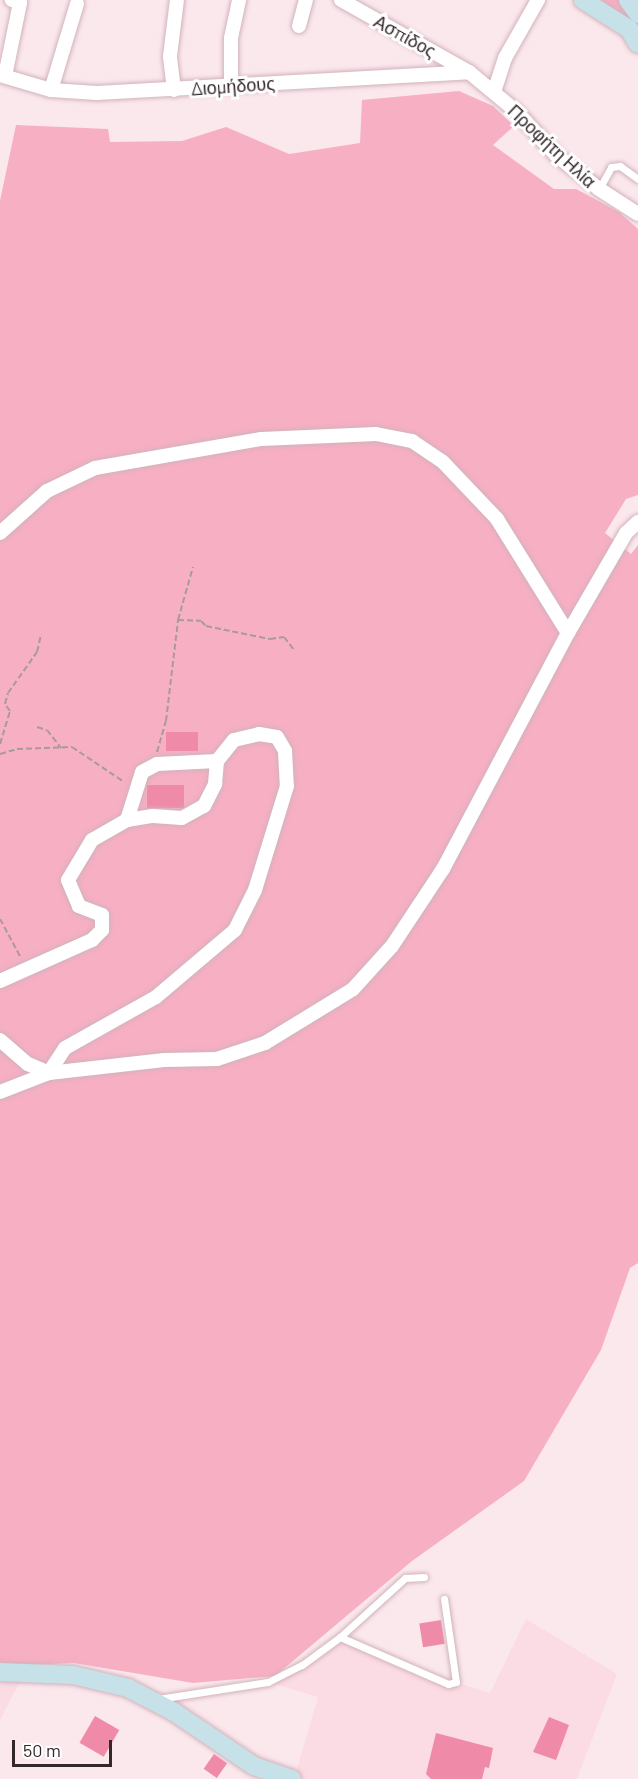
<!DOCTYPE html>
<html>
<head>
<meta charset="utf-8">
<style>
	body { margin:0 }
	#map { position:relative; width:638px; height:1779px; overflow:hidden; background:#fbe8ed; font-family:Barlow,sans-serif }
	div>[style] { position:absolute }
	.built>* { inset:0; background:#fcdce4 }
	.green>* { inset:0; background:#f7afc4 }
	.building>* { inset:0; background:#f08aa9; transform-origin:0 0 }
	.path>* { height:2px; margin-top:-1px; transform-origin:0; background:repeating-linear-gradient(90deg,#a9999d 0 6px,transparent 0 9px) }
	.roads { filter:drop-shadow(0 0 2px #d1b3bb) drop-shadow(0 0 2px #d1b3bb) }
	.lane>* { height:7px; margin:-3.5px; padding:0 3.5px; transform-origin:3.5px; border-radius:3.5px; background:#fff }
	.street>* { height:14px; margin:-7px; padding:0 7px; transform-origin:7px; border-radius:7px; background:#fff }
	.secondary>* { height:18px; margin:-9px; padding:0 9px; transform-origin:9px; border-radius:9px; background:#c6e2e8 }
	span { translate:-50% -50%; white-space:nowrap; text-align:center; line-height:1.15; -webkit-text-stroke:6px #fff; paint-order:stroke }
	.street-label { font-size:18px; color:#33272a }
	.scale { position:absolute; left:12px; top:1740px; width:100px; height:27px; box-sizing:border-box; border:3px solid #33272a; border-top:0; padding-left:8px; font-size:18px; line-height:21px; white-space:nowrap; color:#33272a; -webkit-text-stroke:4px #fff; paint-order:stroke }
</style>
</head>
<body>
<div id="map">
	<div class="built">
		<i style="clip-path:polygon(526px 1619px,617px 1674px,577px 1779px,294px 1779px,318px 1697px,268px 1682px,340px 1637px,448px 1684px,456px 1682px,490px 1693px)"></i>
		<i style="clip-path:polygon(0 1672px,25px 1672px,0 1720px)"></i>
	</div>
	<div class="green">
		<i style="clip-path:polygon(600px 0,620px 0,638px 25px)"></i>
		<i style="clip-path:polygon(459px 91px,493px 106px,514px 126px,493px 145px,554px 189px,576px 189px,619px 212px,638px 229px,638px 495px,626px 499px,605px 533px,631px 554px,638px 545px,638px 1263px,630px 1268px,601px 1350px,524px 1481px,412px 1561px,275px 1676px,193px 1683px,74px 1663px,0 1666px,0 201px,16px 125px,108px 129px,110px 142px,182px 141px,226px 127px,289px 154px,360px 143px,362px 100px)"></i>
	</div>
	<div class="building">
		<i style="left:166px;top:732px;width:32px;height:19px"></i>
		<i style="left:147px;top:785px;width:37px;height:23px"></i>
		<i style="left:441px;top:1620px;width:24px;height:22px;rotate:81deg"></i>
		<i style="left:95px;top:1716px;width:28px;height:31px;rotate:30deg"></i>
		<i style="clip-path:polygon(549px 1717px,569px 1725px,556px 1760px,533px 1752px)"></i>
		<i style="clip-path:polygon(436px 1733px,493px 1748px,489px 1768px,485px 1767px,482px 1779px,431px 1779px,426px 1774px)"></i>
		<i style="left:214px;top:1754px;width:16px;height:18px;rotate:35deg"></i>
	</div>
	<div class="path">
		<i style="left:178px;top:620px;width:23px;rotate:2deg"></i>
		<i style="left:201px;top:621px;width:7px;rotate:45deg"></i>
		<i style="left:206px;top:626px;width:65px;rotate:11.5deg"></i>
		<i style="left:270px;top:639px;width:14px;rotate:-8deg"></i>
		<i style="left:284px;top:637px;width:16px;rotate:52deg"></i>
		<i style="left:37px;top:727px;width:10px;rotate:17deg"></i>
		<i style="left:47px;top:730px;width:23px;rotate:52deg"></i>
		<i style="left:0;top:744px;width:34px;rotate:-73deg"></i>
		<i style="left:10px;top:711px;width:9px;rotate:-126deg"></i>
		<i style="left:5px;top:704px;width:11px;rotate:-75deg"></i>
		<i style="left:8px;top:693px;width:50px;rotate:-54.7deg"></i>
		<i style="left:37px;top:652px;width:18px;rotate:-77deg"></i>
		<i style="left:157px;top:752px;width:32px;rotate:-74deg"></i>
		<i style="left:166px;top:721px;width:102px;rotate:-83.2deg"></i>
		<i style="left:178px;top:620px;width:55px;rotate:-74.2deg"></i>
		<i style="left:0;top:754px;width:18px;rotate:-16deg"></i>
		<i style="left:17px;top:749px;width:55px;rotate:-2.1deg"></i>
		<i style="left:72px;top:747px;width:63px;rotate:33.9deg"></i>
		<i style="left:0;top:919px;width:44px;rotate:61.7deg"></i>
	</div>
	<div class="roads">
		<div class="lane">
			<i style="left:599px;top:189px;width:25px;rotate:-61deg"></i>
			<i style="left:611px;top:167px;width:9px;rotate:-6deg"></i>
			<i style="left:620px;top:166px;width:22px;rotate:36deg"></i>
			<i style="left:340px;top:1637px;width:118px;rotate:23.5deg"></i>
			<i style="left:448px;top:1684px;width:8px;rotate:-14deg"></i>
			<i style="left:456px;top:1682px;width:84px;rotate:-98.2deg"></i>
			<i style="left:158px;top:1699px;width:111px;rotate:-8.8deg"></i>
			<i style="left:268px;top:1682px;width:38px;rotate:-27deg"></i>
			<i style="left:302px;top:1665px;width:47px;rotate:-36.4deg"></i>
			<i style="left:340px;top:1637px;width:88px;rotate:-42.2deg"></i>
			<i style="left:405px;top:1578px;width:19px;rotate:-3deg"></i>
		</div>
		<div class="street">
			<i style="left:341px;top:0;width:147px;rotate:29.4deg"></i>
			<i style="left:469px;top:72px;width:62px;rotate:39.8deg"></i>
			<i style="left:517px;top:112px;width:58px;rotate:47.8deg"></i>
			<i style="left:556px;top:155px;width:55px;rotate:38.3deg"></i>
			<i style="left:599px;top:189px;width:46px;rotate:32.7deg"></i>
			<i style="left:299px;top:26px;width:27px;rotate:-75deg"></i>
			<i style="left:0;top:75px;width:53px;rotate:16.4deg"></i>
			<i style="left:51px;top:90px;width:46px;rotate:3.7deg"></i>
			<i style="left:97px;top:93px;width:373px;rotate:-3.2deg"></i>
			<i style="left:5px;top:76px;width:75px;rotate:-78.4deg"></i>
			<i style="left:20px;top:3px;width:9px;rotate:-159deg"></i>
			<i style="left:231px;top:85px;width:47px;rotate:-90deg"></i>
			<i style="left:231px;top:38px;width:39px;rotate:-78deg"></i>
			<i style="left:51px;top:90px;width:90px;rotate:-73.2deg"></i>
			<i style="left:174px;top:90px;width:34px;rotate:-97deg"></i>
			<i style="left:170px;top:56px;width:56px;rotate:-82.9deg"></i>
			<i style="left:494px;top:92px;width:36px;rotate:-72deg"></i>
			<i style="left:505px;top:58px;width:67px;rotate:-60.4deg"></i>
			<i style="left:0;top:533px;width:63px;rotate:-41.8deg"></i>
			<i style="left:47px;top:491px;width:53px;rotate:-25.6deg"></i>
			<i style="left:95px;top:468px;width:169px;rotate:-9.9deg"></i>
			<i style="left:261px;top:439px;width:115px;rotate:-2.5deg"></i>
			<i style="left:376px;top:434px;width:37px;rotate:11deg"></i>
			<i style="left:412px;top:441px;width:37px;rotate:34deg"></i>
			<i style="left:443px;top:462px;width:79px;rotate:46.5deg"></i>
			<i style="left:497px;top:519px;width:134px;rotate:58.1deg"></i>
			<i style="left:127px;top:820px;width:50px;rotate:-72.6deg"></i>
			<i style="left:142px;top:772px;width:17px;rotate:-28deg"></i>
			<i style="left:157px;top:764px;width:60px;rotate:-2.9deg"></i>
			<i style="left:0;top:981px;width:101px;rotate:-24deg"></i>
			<i style="left:92px;top:940px;width:14px;rotate:-45deg"></i>
			<i style="left:102px;top:930px;width:15px;rotate:-90deg"></i>
			<i style="left:102px;top:915px;width:25px;rotate:-159deg"></i>
			<i style="left:79px;top:906px;width:28px;rotate:-113deg"></i>
			<i style="left:68px;top:880px;width:47px;rotate:-59deg"></i>
			<i style="left:92px;top:840px;width:40px;rotate:-29.7deg"></i>
			<i style="left:127px;top:820px;width:26px;rotate:-9deg"></i>
			<i style="left:153px;top:816px;width:29px;rotate:4deg"></i>
			<i style="left:182px;top:818px;width:25px;rotate:-29deg"></i>
			<i style="left:204px;top:806px;width:25px;rotate:-63deg"></i>
			<i style="left:215px;top:784px;width:23px;rotate:-85deg"></i>
			<i style="left:217px;top:761px;width:27px;rotate:-51deg"></i>
			<i style="left:234px;top:740px;width:26px;rotate:-13deg"></i>
			<i style="left:259px;top:734px;width:18px;rotate:9deg"></i>
			<i style="left:277px;top:737px;width:16px;rotate:60deg"></i>
			<i style="left:285px;top:751px;width:35px;rotate:87deg"></i>
			<i style="left:287px;top:786px;width:109px;rotate:107.1deg"></i>
			<i style="left:255px;top:890px;width:45px;rotate:116.6deg"></i>
			<i style="left:235px;top:930px;width:104px;rotate:139.7deg"></i>
			<i style="left:156px;top:997px;width:104px;rotate:150.7deg"></i>
			<i style="left:65px;top:1048px;width:30px;rotate:123deg"></i>
			<i style="left:49px;top:1073px;width:116px;rotate:-6.4deg"></i>
			<i style="left:164px;top:1060px;width:53px;rotate:-1.1deg"></i>
			<i style="left:217px;top:1059px;width:51px;rotate:-18.4deg"></i>
			<i style="left:265px;top:1043px;width:103px;rotate:-31.5deg"></i>
			<i style="left:353px;top:989px;width:58px;rotate:-47.8deg"></i>
			<i style="left:392px;top:946px;width:92px;rotate:-56.5deg"></i>
			<i style="left:443px;top:869px;width:267px;rotate:-62.1deg"></i>
			<i style="left:568px;top:633px;width:116px;rotate:-59.9deg"></i>
			<i style="left:626px;top:533px;width:16px;rotate:-43deg"></i>
			<i style="left:0;top:1040px;width:37px;rotate:41deg"></i>
			<i style="left:28px;top:1064px;width:23px;rotate:23deg"></i>
			<i style="left:0;top:1092px;width:53px;rotate:-21.2deg"></i>
		</div>
		<div class="secondary">
			<i style="left:583px;top:0;width:54px;rotate:32.2deg"></i>
			<i style="left:629px;top:29px;width:17px;rotate:59deg"></i>
			<i style="left:628px;top:0;width:17px;rotate:54deg"></i>
			<i style="left:0;top:1672px;width:73px;rotate:2.4deg"></i>
			<i style="left:73px;top:1675px;width:57px;rotate:13.3deg"></i>
			<i style="left:128px;top:1688px;width:52px;rotate:27.6deg"></i>
			<i style="left:174px;top:1712px;width:97px;rotate:34deg"></i>
			<i style="left:254px;top:1766px;width:40px;rotate:18.9deg"></i>
		</div>
	</div>
	<div class="street-label">
		<span style="left:405px;top:36px;rotate:29deg">Ασπίδος</span>
		<span style="left:233px;top:86px;rotate:-4deg">Διομήδους</span>
		<span style="left:552px;top:146px;rotate:43deg">Προφήτη Ηλία</span>
	</div>
	<div class="scale">50 m</div>
</div>
</body>
</html>
